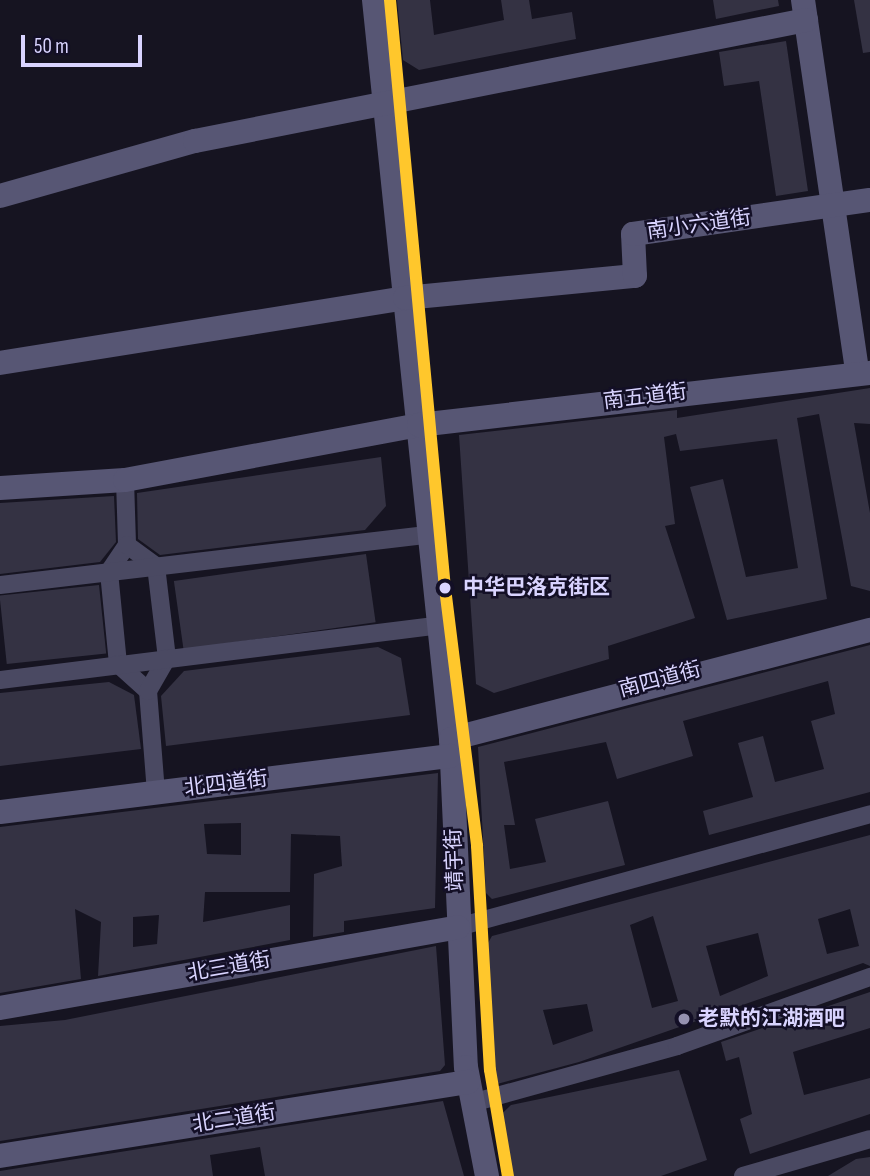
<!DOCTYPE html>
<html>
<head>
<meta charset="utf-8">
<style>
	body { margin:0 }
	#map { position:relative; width:870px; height:1176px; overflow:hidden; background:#161421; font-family:"Sofia Sans Condensed","Noto Sans SC",sans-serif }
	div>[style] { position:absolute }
	.building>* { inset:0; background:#343243; transform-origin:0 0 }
	.street>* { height:18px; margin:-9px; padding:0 9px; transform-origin:9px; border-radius:9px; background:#4a4962 }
	.secondary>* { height:24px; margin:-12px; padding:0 12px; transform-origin:12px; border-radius:12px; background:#575674 }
	.metro-1>* { height:12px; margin:-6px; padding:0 6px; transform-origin:6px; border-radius:6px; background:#ffc72c }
	.dots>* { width:19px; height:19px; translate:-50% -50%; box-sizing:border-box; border:4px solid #130f26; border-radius:50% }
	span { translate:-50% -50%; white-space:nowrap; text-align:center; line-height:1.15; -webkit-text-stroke:5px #130f26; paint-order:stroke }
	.street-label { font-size:21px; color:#d9d4ff }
	.stop-label { font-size:21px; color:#d9d4ff; font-weight:700 }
	.left { translate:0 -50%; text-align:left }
	.poi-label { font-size:21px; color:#d9d4ff; font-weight:700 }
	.scale { position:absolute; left:21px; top:35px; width:121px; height:32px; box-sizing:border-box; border:4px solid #d9d4ff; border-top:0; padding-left:9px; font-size:21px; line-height:24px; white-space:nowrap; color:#d9d4ff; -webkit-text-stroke:5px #130f26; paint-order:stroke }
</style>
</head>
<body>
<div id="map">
	<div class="building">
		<i style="clip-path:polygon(397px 0,430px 0,434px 35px,504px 20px,501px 0,529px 0,532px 19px,572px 12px,576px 39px,419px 70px,403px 60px)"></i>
		<i style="clip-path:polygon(713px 0,778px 0,779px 6px,716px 19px)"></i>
		<i style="clip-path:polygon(854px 0,870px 0,870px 52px,863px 53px)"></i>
		<i style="clip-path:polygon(786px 41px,808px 191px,776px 196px,759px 81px,724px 86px,719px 52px)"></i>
		<i style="clip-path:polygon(870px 388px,870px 424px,854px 423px,870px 513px,870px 591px,851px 586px,819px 414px,797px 418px,827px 599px,727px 620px,690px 487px,723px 479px,746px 577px,798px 568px,777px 439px,680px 451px,676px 434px,664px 437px,675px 524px,665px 526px,695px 618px,608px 646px,609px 659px,494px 693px,476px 684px,459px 435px,677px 410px,677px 418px)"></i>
		<i style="clip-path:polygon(381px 457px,386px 506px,365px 530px,160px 555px,138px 539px,137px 493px)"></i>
		<i style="clip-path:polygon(114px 496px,116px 542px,100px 562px,0 574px,0 503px)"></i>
		<i style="left:366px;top:554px;width:69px;height:194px;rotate:82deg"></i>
		<i style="left:99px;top:585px;width:69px;height:100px;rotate:84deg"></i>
		<i style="clip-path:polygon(870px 645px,870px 792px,709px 835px,703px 811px,753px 797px,738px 743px,763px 736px,775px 782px,824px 769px,811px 721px,835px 714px,828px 681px,683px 721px,693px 756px,617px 779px,606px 742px,504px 762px,515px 825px,504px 825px,510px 869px,546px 862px,535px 819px,608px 801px,625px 865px,492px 899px,486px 893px,478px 747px)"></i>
		<i style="clip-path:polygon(378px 647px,401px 658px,410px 715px,166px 746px,161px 696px,184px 671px)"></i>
		<i style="clip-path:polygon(109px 682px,134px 695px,141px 749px,0 766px,0 693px)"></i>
		<i style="clip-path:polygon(evenodd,438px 773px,435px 908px,344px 921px,344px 932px,313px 937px,314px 874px,342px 866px,340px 836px,291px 834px,290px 892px,205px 892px,203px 922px,290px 905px,290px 940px,98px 976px,101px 922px,75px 909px,81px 979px,0 993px,0 827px,438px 773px,241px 823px,241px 855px,207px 854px,204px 824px,241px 823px,438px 773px,159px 915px,157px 944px,133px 947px,133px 917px,159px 915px)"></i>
		<i style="clip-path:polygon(evenodd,870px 835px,870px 966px,863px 963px,579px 1062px,497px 1084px,486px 1077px,478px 960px,492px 936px,870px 835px,850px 909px,859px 946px,827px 954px,818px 919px,850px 909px,870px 835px,653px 916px,678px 1001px,652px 1008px,630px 925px,653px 916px,870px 835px,758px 933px,768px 976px,720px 996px,706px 946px,758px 933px,870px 835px,587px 1004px,593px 1031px,553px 1045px,543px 1010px,587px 1004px)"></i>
		<i style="clip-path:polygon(436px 946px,445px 1065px,440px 1071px,0 1141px,0 1026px,65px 1020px)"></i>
		<i style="clip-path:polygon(870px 992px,870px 1028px,793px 1052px,804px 1095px,870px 1078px,870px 1114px,750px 1154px,740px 1119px,752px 1114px,739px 1057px,726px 1061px,721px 1042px)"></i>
		<i style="clip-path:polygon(679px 1070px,707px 1160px,661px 1176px,504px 1176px,493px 1122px,511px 1105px)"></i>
		<i style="clip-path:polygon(443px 1101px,464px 1176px,265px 1176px,260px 1147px,210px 1155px,213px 1176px,0 1176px,0 1171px)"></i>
		<i style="clip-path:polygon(870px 1157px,870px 1176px,828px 1176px,856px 1159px)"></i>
	</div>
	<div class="street">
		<i style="left:125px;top:480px;width:65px;rotate:88.2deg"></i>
		<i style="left:127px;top:545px;width:32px;rotate:124deg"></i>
		<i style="left:109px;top:572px;width:92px;rotate:84.4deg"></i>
		<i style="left:118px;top:664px;width:40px;rotate:42deg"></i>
		<i style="left:148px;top:691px;width:101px;rotate:85.5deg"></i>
		<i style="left:127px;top:545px;width:36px;rotate:36deg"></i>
		<i style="left:156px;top:566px;width:93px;rotate:83.2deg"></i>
		<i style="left:167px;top:658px;width:38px;rotate:120deg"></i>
		<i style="left:0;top:585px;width:436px;rotate:-6.7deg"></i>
		<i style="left:0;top:680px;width:444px;rotate:-7.1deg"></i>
		<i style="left:458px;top:927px;width:427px;rotate:-15.3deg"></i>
		<i style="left:472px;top:1103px;width:213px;rotate:-15.5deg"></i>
		<i style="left:677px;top:1046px;width:205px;rotate:-19.7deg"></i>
		<i style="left:743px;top:1176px;width:132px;rotate:-16.2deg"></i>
	</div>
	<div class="secondary">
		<i style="left:374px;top:0;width:743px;rotate:84.05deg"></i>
		<i style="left:451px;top:739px;width:328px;rotate:87.4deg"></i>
		<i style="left:466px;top:1067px;width:111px;rotate:79.1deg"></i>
		<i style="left:803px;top:0;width:376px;rotate:81.7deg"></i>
		<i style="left:0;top:196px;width:203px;rotate:-15.8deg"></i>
		<i style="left:195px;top:141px;width:623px;rotate:-11.2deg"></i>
		<i style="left:0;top:363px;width:410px;rotate:-9.1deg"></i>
		<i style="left:405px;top:298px;width:231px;rotate:-5.5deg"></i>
		<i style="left:635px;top:276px;width:42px;rotate:-92.7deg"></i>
		<i style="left:633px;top:234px;width:239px;rotate:-8.2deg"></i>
		<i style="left:0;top:488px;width:125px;rotate:-3.7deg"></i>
		<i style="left:125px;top:480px;width:299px;rotate:-10.6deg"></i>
		<i style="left:419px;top:425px;width:454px;rotate:-6.6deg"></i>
		<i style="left:451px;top:739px;width:433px;rotate:-14.6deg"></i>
		<i style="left:0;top:812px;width:454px;rotate:-7.1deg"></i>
		<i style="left:0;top:1008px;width:465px;rotate:-10deg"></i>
		<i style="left:0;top:1156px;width:474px;rotate:-9deg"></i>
	</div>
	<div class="metro-1">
		<i style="left:390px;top:0;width:591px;rotate:84.66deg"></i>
		<i style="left:445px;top:588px;width:260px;rotate:82.9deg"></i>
		<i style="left:477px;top:846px;width:224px;rotate:86.7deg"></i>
		<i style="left:490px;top:1070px;width:108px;rotate:80.4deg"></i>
	</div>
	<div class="dots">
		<i style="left:445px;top:588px;background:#d9d4ff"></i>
		<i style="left:684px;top:1019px;background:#9591b1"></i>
	</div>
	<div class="street-label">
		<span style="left:699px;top:225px;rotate:-8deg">南小六道街</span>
		<span style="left:645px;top:397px;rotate:-7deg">南五道街</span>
		<span style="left:660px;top:680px;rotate:-15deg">南四道街</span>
		<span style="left:226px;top:784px;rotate:-7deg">北四道街</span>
		<span style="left:455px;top:860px;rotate:-92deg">靖宇街</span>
		<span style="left:229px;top:967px;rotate:-10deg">北三道街</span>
		<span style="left:234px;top:1119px;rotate:-9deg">北二道街</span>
	</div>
	<div class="stop-label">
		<span class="left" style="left:463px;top:588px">中华巴洛克街区</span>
	</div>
	<div class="poi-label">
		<span class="left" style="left:698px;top:1019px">老默的江湖酒吧</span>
	</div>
	<div class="scale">50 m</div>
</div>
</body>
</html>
